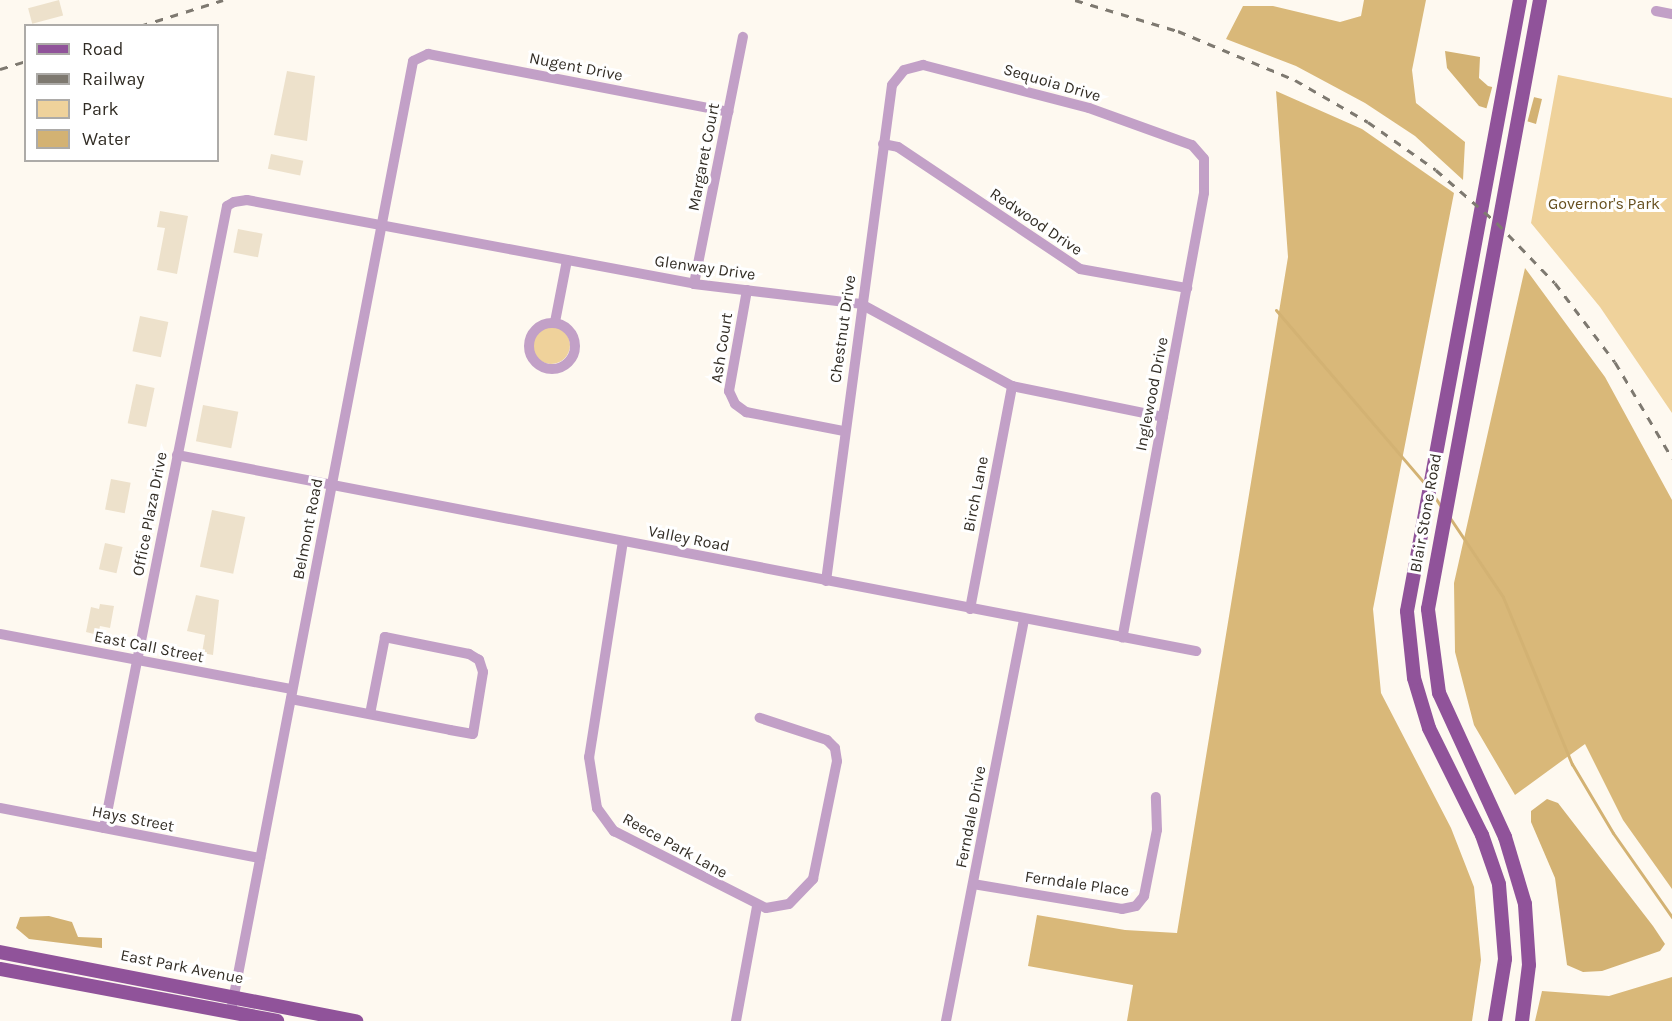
<!DOCTYPE html>
<html>
<head>
<meta charset="utf-8">
<style>
	body { margin:0 }
	#map { position:relative; width:1672px; height:1021px; overflow:hidden; background:#fef9f0; font-family:Karla,sans-serif }
	div>[style] { position:absolute }
	.green>* { inset:0; background:#efd29b }
	.round { border-radius:50% }
	.forest>* { inset:0; background:#d9b879 }
	.water>* { inset:0; background:#d3b273 }
	.pier>* { inset:0; background:#fef9f0; transform-origin:0 0 }
	.stream>* { height:3px; margin:-1.5px; padding:0 1.5px; transform-origin:1.5px; border-radius:1.5px; background:#d3b273 }
	.building>* { inset:0; background:#ede1cb; transform-origin:0 0 }
	.minor>* { height:10px; margin:-5px; padding:0 5px; transform-origin:5px; border-radius:5px; background:#c2a0c7 }
	.minor>.ring { margin:-5px; padding:0; box-sizing:content-box; background:none; border:10px solid #c2a0c7; border-radius:50% }
	.major>* { height:14px; margin:-7px; padding:0 7px; transform-origin:7px; border-radius:7px; background:#90539a }
	.rail>* { height:3px; margin-top:-1.5px; transform-origin:0; background:repeating-linear-gradient(90deg,#7e7970 0 8px,transparent 0 16px) }
	span { translate:-50% -50%; white-space:nowrap; text-align:center; line-height:1.15; -webkit-text-stroke:6px #fff; paint-order:stroke }
	.street-label { font-size:16px; color:#322d25 }
	.park-label { font-size:16px; color:#664f1f }
	.legend { position:absolute; left:24px; top:24px; width:195px; height:138px; box-sizing:border-box; background:#fff; border:2px solid #adaba8; margin:0; padding:8px 10px; list-style:none; font-size:18px; color:#322d25 }
	.legend li { display:flex; align-items:center; gap:12px; height:30px }
	.legend b { width:30px; border:2px solid #adaba8 }
</style>
</head>
<body>
<div id="map">
	<div class="green">
		<i style="clip-path:polygon(1558px 75px,1672px 98px,1672px 413px,1600px 307px,1531px 223px)"></i>
		<i class="round" style="left:532px;top:326px;width:38px;height:38px"></i>
	</div>
	<div class="forest">
		<i style="clip-path:polygon(1364px 0,1426px 0,1412px 70px,1416px 103px,1465px 142px,1463px 180px,1415px 136px,1365px 103px,1296px 66px,1226px 39px,1243px 6px,1273px 6px,1340px 22px,1361px 16px)"></i>
		<i style="clip-path:polygon(1276px 91px,1362px 129px,1454px 193px,1373px 609px,1381px 693px,1451px 828px,1474px 887px,1481px 960px,1472px 1021px,1127px 1021px,1133px 985px,1028px 966px,1037px 915px,1125px 930px,1177px 933px,1288px 257px)"></i>
		<i style="clip-path:polygon(1525px 268px,1605px 377px,1672px 500px,1672px 889px,1623px 820px,1585px 744px,1515px 795px,1474px 725px,1455px 652px,1454px 583px)"></i>
		<i style="clip-path:polygon(1672px 977px,1672px 1021px,1535px 1021px,1542px 991px,1609px 996px)"></i>
	</div>
	<div class="water">
		<i style="clip-path:polygon(1445px 51px,1480px 57px,1479px 78px,1488px 86px,1542px 99px,1536px 124px,1479px 106px,1447px 68px)"></i>
		<i style="clip-path:polygon(1547px 799px,1558px 803px,1653px 926px,1665px 944px,1660px 951px,1602px 971px,1583px 972px,1567px 965px,1555px 878px,1531px 822px,1531px 811px)"></i>
		<i style="clip-path:polygon(49px 916px,72px 922px,78px 937px,102px 938px,102px 948px,29px 939px,16px 928px,20px 917px)"></i>
	</div>
	<div class="pier">
		<i style="left:1493px;top:84px;width:43px;height:31px;rotate:15deg"></i>
	</div>
	<div class="stream">
		<i style="left:1276px;top:310px;width:229px;rotate:49.4deg"></i>
		<i style="left:1434px;top:496px;width:14px;rotate:56deg"></i>
		<i style="left:1450px;top:518px;width:95px;rotate:56.1deg"></i>
		<i style="left:1503px;top:597px;width:181px;rotate:67.6deg"></i>
		<i style="left:1572px;top:764px;width:80px;rotate:59.3deg"></i>
		<i style="left:1613px;top:833px;width:103px;rotate:54.9deg"></i>
	</div>
	<div class="building">
		<i style="left:59px;top:0;width:16px;height:32px;rotate:75deg"></i>
		<i style="clip-path:polygon(287px 71px,315px 76px,307px 141px,274px 135px)"></i>
		<i style="left:271px;top:154px;width:33px;height:15px;rotate:12deg"></i>
		<i style="clip-path:polygon(160px 211px,188px 216px,177px 274px,157px 270px,165px 228px,157px 227px)"></i>
		<i style="left:238px;top:229px;width:25px;height:24px;rotate:11deg"></i>
		<i style="left:140px;top:316px;width:29px;height:36px;rotate:12deg"></i>
		<i style="left:136px;top:384px;width:19px;height:40px;rotate:12deg"></i>
		<i style="left:203px;top:405px;width:36px;height:37px;rotate:11deg"></i>
		<i style="left:111px;top:479px;width:20px;height:31px;rotate:11deg"></i>
		<i style="left:212px;top:510px;width:34px;height:58px;rotate:12deg"></i>
		<i style="left:105px;top:543px;width:18px;height:27px;rotate:13deg"></i>
		<i style="clip-path:polygon(196px 595px,219px 600px,213px 655px,202px 653px,205px 635px,187px 631px)"></i>
		<i style="clip-path:polygon(100px 604px,114px 606px,110px 628px,100px 626px,98px 635px,86px 632px,91px 607px,99px 609px)"></i>
	</div>
	<div class="minor">
		<i style="left:1656px;top:11px;width:16px;rotate:11deg"></i>
		<i style="left:883px;top:144px;width:15px;rotate:11deg"></i>
		<i style="left:898px;top:147px;width:219px;rotate:33.8deg"></i>
		<i style="left:1080px;top:269px;width:109px;rotate:10.1deg"></i>
		<i style="left:694px;top:284px;width:252px;rotate:-78.8deg"></i>
		<i style="left:747px;top:290px;width:103px;rotate:100.1deg"></i>
		<i style="left:729px;top:391px;width:14px;rotate:65deg"></i>
		<i style="left:735px;top:404px;width:14px;rotate:36deg"></i>
		<i style="left:746px;top:412px;width:100px;rotate:11deg"></i>
		<i style="left:555px;top:322px;width:63px;rotate:-79deg"></i>
		<i class="ring" style="left:529px;top:323px;width:36px;height:36px"></i>
		<i style="left:177px;top:455px;width:1038px;rotate:10.89deg"></i>
		<i style="left:623px;top:541px;width:219px;rotate:98.9deg"></i>
		<i style="left:589px;top:757px;width:52px;rotate:81.1deg"></i>
		<i style="left:597px;top:808px;width:29px;rotate:54deg"></i>
		<i style="left:614px;top:831px;width:170px;rotate:26.9deg"></i>
		<i style="left:766px;top:908px;width:23px;rotate:-10deg"></i>
		<i style="left:789px;top:904px;width:35px;rotate:-46deg"></i>
		<i style="left:813px;top:879px;width:120px;rotate:-78.5deg"></i>
		<i style="left:837px;top:761px;width:13px;rotate:-99deg"></i>
		<i style="left:835px;top:748px;width:11px;rotate:-135deg"></i>
		<i style="left:827px;top:740px;width:71px;rotate:-161.8deg"></i>
		<i style="left:826px;top:581px;width:500px;rotate:-82.42deg"></i>
		<i style="left:892px;top:85px;width:19px;rotate:-51deg"></i>
		<i style="left:904px;top:70px;width:20px;rotate:-15deg"></i>
		<i style="left:923px;top:65px;width:171px;rotate:14.5deg"></i>
		<i style="left:1089px;top:108px;width:109px;rotate:19.8deg"></i>
		<i style="left:1192px;top:145px;width:18px;rotate:49deg"></i>
		<i style="left:1204px;top:159px;width:34px;rotate:90deg"></i>
		<i style="left:1204px;top:193px;width:452px;rotate:100.4deg"></i>
		<i style="left:970px;top:609px;width:227px;rotate:-79.3deg"></i>
		<i style="left:0;top:634px;width:297px;rotate:10.7deg"></i>
		<i style="left:291px;top:699px;width:162px;rotate:11deg"></i>
		<i style="left:450px;top:730px;width:23px;rotate:10deg"></i>
		<i style="left:473px;top:734px;width:63px;rotate:-80.8deg"></i>
		<i style="left:483px;top:672px;width:13px;rotate:-108deg"></i>
		<i style="left:479px;top:660px;width:12px;rotate:-149deg"></i>
		<i style="left:469px;top:654px;width:86px;rotate:-168.6deg"></i>
		<i style="left:385px;top:637px;width:78px;rotate:101deg"></i>
		<i style="left:0;top:808px;width:265px;rotate:10.9deg"></i>
		<i style="left:104px;top:828px;width:634px;rotate:-78.81deg"></i>
		<i style="left:227px;top:206px;width:8px;rotate:-30deg"></i>
		<i style="left:234px;top:202px;width:13px;rotate:-9deg"></i>
		<i style="left:247px;top:200px;width:455px;rotate:10.6deg"></i>
		<i style="left:694px;top:284px;width:168px;rotate:6.8deg"></i>
		<i style="left:861px;top:304px;width:172px;rotate:28.5deg"></i>
		<i style="left:1012px;top:386px;width:154px;rotate:11.6deg"></i>
		<i style="left:973px;top:884px;width:151px;rotate:9.5deg"></i>
		<i style="left:1122px;top:909px;width:14px;rotate:-12deg"></i>
		<i style="left:1136px;top:906px;width:13px;rotate:-51deg"></i>
		<i style="left:1144px;top:896px;width:67px;rotate:-78.9deg"></i>
		<i style="left:1157px;top:830px;width:33px;rotate:-92deg"></i>
		<i style="left:231px;top:1011px;width:967px;rotate:-79.15deg"></i>
		<i style="left:413px;top:61px;width:17px;rotate:-25deg"></i>
		<i style="left:428px;top:54px;width:306px;rotate:10.9deg"></i>
		<i style="left:736px;top:1021px;width:116px;rotate:-79.6deg"></i>
		<i style="left:946px;top:1021px;width:409px;rotate:-79deg"></i>
	</div>
	<div class="major">
		<i style="left:0;top:952px;width:363px;rotate:11deg"></i>
		<i style="left:0;top:969px;width:282px;rotate:10.6deg"></i>
		<i style="left:1495px;top:1021px;width:63px;rotate:-80.8deg"></i>
		<i style="left:1505px;top:959px;width:75px;rotate:-94.6deg"></i>
		<i style="left:1499px;top:884px;width:52px;rotate:-109.1deg"></i>
		<i style="left:1482px;top:835px;width:119px;rotate:-116.4deg"></i>
		<i style="left:1429px;top:728px;width:52px;rotate:-106.7deg"></i>
		<i style="left:1414px;top:678px;width:67px;rotate:-96deg"></i>
		<i style="left:1407px;top:611px;width:621px;rotate:-79.52deg"></i>
		<i style="left:1522px;top:1021px;width:56px;rotate:-82.9deg"></i>
		<i style="left:1529px;top:965px;width:61px;rotate:-93.8deg"></i>
		<i style="left:1525px;top:904px;width:70px;rotate:-106.6deg"></i>
		<i style="left:1505px;top:837px;width:158px;rotate:-114.6deg"></i>
		<i style="left:1439px;top:693px;width:85px;rotate:-97.5deg"></i>
		<i style="left:1428px;top:609px;width:619px;rotate:-79.58deg"></i>
	</div>
	<div class="rail">
		<i style="left:1075px;top:0;width:108px;rotate:16.8deg"></i>
		<i style="left:1178px;top:31px;width:127px;rotate:22.7deg"></i>
		<i style="left:1295px;top:80px;width:84px;rotate:29.9deg"></i>
		<i style="left:1368px;top:122px;width:83px;rotate:35.2deg"></i>
		<i style="left:1436px;top:170px;width:81px;rotate:41deg"></i>
		<i style="left:1497px;top:223px;width:83px;rotate:46deg"></i>
		<i style="left:1555px;top:283px;width:99px;rotate:52.8deg"></i>
		<i style="left:1615px;top:362px;width:112px;rotate:59.3deg"></i>
		<i style="left:140px;top:26px;width:87px;rotate:-17.4deg"></i>
		<i style="left:0;top:69px;width:27px;rotate:-17deg"></i>
	</div>
	<div class="street-label">
		<span style="left:576px;top:67px;rotate:11deg">Nugent Drive</span>
		<span style="left:1052px;top:83px;rotate:16deg">Sequoia Drive</span>
		<span style="left:704px;top:157px;rotate:-79deg">Margaret Court</span>
		<span style="left:1036px;top:222px;rotate:34deg">Redwood Drive</span>
		<span style="left:705px;top:268px;rotate:8deg">Glenway Drive</span>
		<span style="left:843px;top:329px;rotate:-82deg">Chestnut Drive</span>
		<span style="left:722px;top:348px;rotate:-81deg">Ash Court</span>
		<span style="left:1152px;top:394px;rotate:-79deg">Inglewood Drive</span>
		<span style="left:976px;top:494px;rotate:-79deg">Birch Lane</span>
		<span style="left:1426px;top:513px;rotate:-80deg">Blair Stone Road</span>
		<span style="left:150px;top:514px;rotate:-79deg">Office Plaza Drive</span>
		<span style="left:308px;top:529px;rotate:-79deg">Belmont Road</span>
		<span style="left:689px;top:539px;rotate:11deg">Valley Road</span>
		<span style="left:149px;top:647px;rotate:11deg">East Call Street</span>
		<span style="left:971px;top:817px;rotate:-79deg">Ferndale Drive</span>
		<span style="left:133px;top:819px;rotate:11deg">Hays Street</span>
		<span style="left:675px;top:846px;rotate:29deg">Reece Park Lane</span>
		<span style="left:1077px;top:884px;rotate:8deg">Ferndale Place</span>
		<span style="left:182px;top:967px;rotate:11deg">East Park Avenue</span>
	</div>
	<div class="park-label">
		<span style="left:1604px;top:204px">Governor's Park</span>
	</div>
	<ul class="legend">
	<li><b style="height:8px;background:#90539a"></b>Road</li>
	<li><b style="height:8px;background:#7e7970"></b>Railway</li>
	<li><b style="height:16px;background:#efd29b"></b>Park</li>
	<li><b style="height:16px;background:#d3b273"></b>Water</li>
	</ul>
</div>
</body>
</html>
